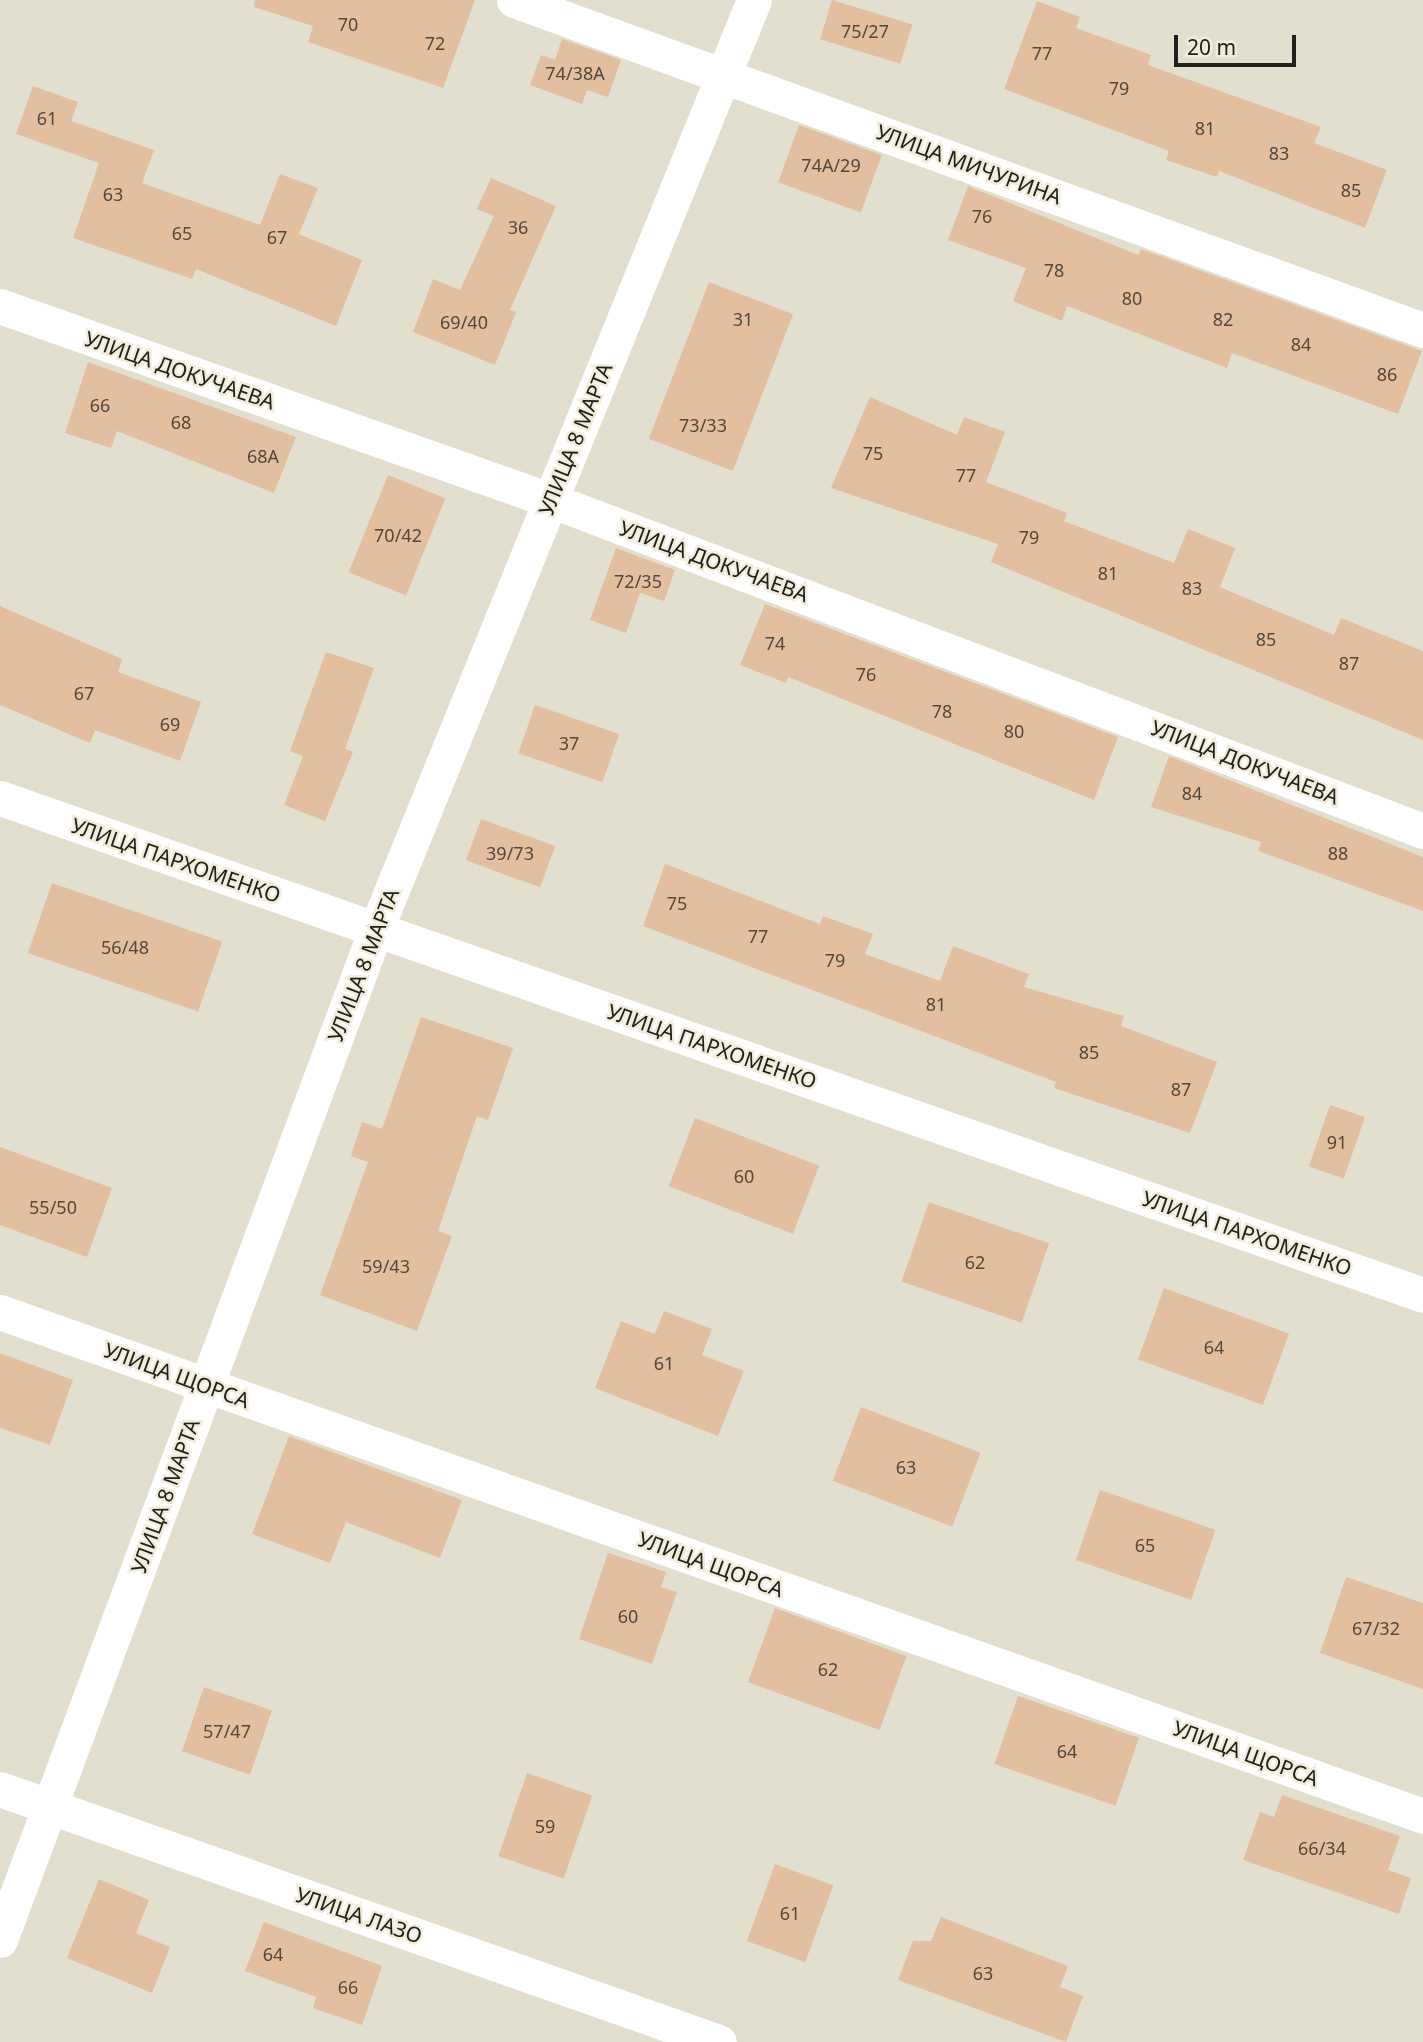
<!DOCTYPE html>
<html>
<head>
<meta charset="utf-8">
<style>
	body { margin:0 }
	#map { position:relative; width:1423px; height:2042px; overflow:hidden; background:#e3dfcf; font-family:"Noto Sans",sans-serif }
	div>[style] { position:absolute }
	.building>* { inset:0; background:#e2bf9f; transform-origin:0 0 }
	.street>* { height:35px; margin:-17.5px; padding:0 17.5px; transform-origin:17.5px; border-radius:17.5px; background:#fff }
	span { translate:-50% -50%; white-space:nowrap; text-align:center; line-height:1.15; -webkit-text-stroke:5px #f1eddc; paint-order:stroke }
	.number-label { font-size:18px; color:#52483b }
	.number-label span { -webkit-text-stroke-width:0 }
	.street-label { font-size:21px; color:#22201a }
	.scale { position:absolute; left:1174px; top:35px; width:122px; height:32px; box-sizing:border-box; border:4px solid #22201a; border-top:0; padding-left:9px; font-size:21px; line-height:24px; white-space:nowrap; color:#22201a; -webkit-text-stroke:5px #f1eddc; paint-order:stroke }
</style>
</head>
<body>
<div id="map">
	<div class="building">
		<i style="clip-path:polygon(255px 0,475px 0,443px 88px,308px 42px,313px 26px,254px 7px)"></i>
		<i style="left:832px;top:0;width:84px;height:41px;rotate:17deg"></i>
		<i style="clip-path:polygon(1037px 1px,1080px 17px,1076px 28px,1151px 55px,1148px 65px,1321px 127px,1314px 143px,1387px 170px,1365px 228px,1219px 171px,1217px 177px,1166px 160px,1169px 151px,1004px 89px)"></i>
		<i style="clip-path:polygon(562px 39px,621px 60px,608px 97px,587px 90px,582px 104px,530px 85px,541px 55px,555px 60px)"></i>
		<i style="clip-path:polygon(33px 86px,78px 102px,71px 121px,154px 150px,142px 183px,260px 225px,280px 174px,318px 188px,299px 234px,362px 260px,336px 326px,196px 269px,192px 279px,73px 238px,99px 163px,16px 134px)"></i>
		<i style="left:799px;top:125px;width:88px;height:61px;rotate:20deg"></i>
		<i style="clip-path:polygon(491px 178px,556px 206px,510px 310px,516px 312px,495px 365px,413px 332px,433px 279px,460px 290px,494px 216px,477px 209px)"></i>
		<i style="clip-path:polygon(968px 186px,1138px 255px,1141px 249px,1422px 351px,1398px 414px,1232px 353px,1227px 368px,1067px 306px,1062px 321px,1013px 301px,1026px 268px,948px 240px)"></i>
		<i style="left:709px;top:282px;width:90px;height:168px;rotate:21deg"></i>
		<i style="clip-path:polygon(88px 362px,296px 437px,274px 493px,117px 431px,111px 448px,65px 433px)"></i>
		<i style="clip-path:polygon(870px 397px,957px 435px,964px 417px,1005px 432px,986px 482px,1067px 513px,1064px 521px,1174px 563px,1188px 529px,1235px 548px,1220px 587px,1334px 635px,1341px 618px,1423px 651px,1423px 740px,991px 562px,998px 544px,831px 488px)"></i>
		<i style="left:388px;top:475px;width:62px;height:105px;rotate:22deg"></i>
		<i style="clip-path:polygon(616px 548px,675px 570px,664px 601px,640px 593px,626px 633px,590px 620px)"></i>
		<i style="clip-path:polygon(765px 604px,1118px 737px,1094px 800px,788px 677px,786px 683px,740px 665px)"></i>
		<i style="clip-path:polygon(0 606px,122px 659px,118px 672px,201px 702px,180px 761px,95px 730px,90px 743px,0 705px)"></i>
		<i style="clip-path:polygon(326px 652px,374px 668px,345px 749px,353px 752px,325px 821px,284px 805px,303px 756px,290px 751px)"></i>
		<i style="left:535px;top:705px;width:89px;height:51px;rotate:19deg"></i>
		<i style="clip-path:polygon(1169px 756px,1423px 857px,1423px 911px,1258px 851px,1261px 842px,1151px 807px)"></i>
		<i style="left:481px;top:819px;width:79px;height:44px;rotate:20deg"></i>
		<i style="clip-path:polygon(665px 864px,820px 924px,823px 916px,873px 934px,865px 954px,940px 981px,953px 946px,1029px 974px,1024px 987px,1124px 1016px,1121px 1026px,1217px 1062px,1190px 1133px,1054px 1088px,1056px 1082px,643px 926px)"></i>
		<i style="left:52px;top:883px;width:180px;height:74px;rotate:19deg"></i>
		<i style="clip-path:polygon(421px 1017px,513px 1048px,488px 1120px,477px 1116px,438px 1231px,452px 1236px,417px 1331px,320px 1295px,368px 1162px,351px 1156px,362px 1122px,382px 1129px)"></i>
		<i style="left:1330px;top:1105px;width:37px;height:65px;rotate:19deg"></i>
		<i style="left:695px;top:1118px;width:133px;height:73px;rotate:21deg"></i>
		<i style="clip-path:polygon(0 1147px,112px 1188px,87px 1257px,0 1225px)"></i>
		<i style="left:929px;top:1202px;width:127px;height:84px;rotate:19deg"></i>
		<i style="left:1164px;top:1288px;width:133px;height:76px;rotate:20deg"></i>
		<i style="clip-path:polygon(664px 1311px,712px 1329px,702px 1355px,744px 1371px,718px 1436px,595px 1388px,621px 1321px,655px 1334px)"></i>
		<i style="clip-path:polygon(0 1353px,73px 1380px,50px 1445px,0 1428px)"></i>
		<i style="left:861px;top:1407px;width:128px;height:79px;rotate:21deg"></i>
		<i style="clip-path:polygon(289px 1436px,462px 1500px,440px 1558px,346px 1522px,330px 1563px,252px 1534px)"></i>
		<i style="left:1100px;top:1490px;width:122px;height:74px;rotate:19deg"></i>
		<i style="clip-path:polygon(608px 1553px,666px 1572px,661px 1587px,677px 1592px,652px 1664px,579px 1639px)"></i>
		<i style="clip-path:polygon(1346px 1577px,1423px 1603px,1423px 1689px,1320px 1653px)"></i>
		<i style="left:775px;top:1608px;width:140px;height:79px;rotate:20deg"></i>
		<i style="left:204px;top:1687px;width:72px;height:68px;rotate:19deg"></i>
		<i style="left:1018px;top:1696px;width:128px;height:72px;rotate:19deg"></i>
		<i style="left:527px;top:1773px;width:69px;height:88px;rotate:19deg"></i>
		<i style="clip-path:polygon(1282px 1795px,1400px 1836px,1388px 1870px,1411px 1878px,1399px 1914px,1243px 1860px,1260px 1812px,1274px 1817px)"></i>
		<i style="left:775px;top:1864px;width:62px;height:82px;rotate:20deg"></i>
		<i style="clip-path:polygon(99px 1879px,149px 1900px,136px 1933px,170px 1947px,152px 1993px,67px 1958px)"></i>
		<i style="clip-path:polygon(941px 1917px,1068px 1966px,1060px 1987px,1083px 1996px,1066px 2042px,898px 1980px,913px 1941px,931px 1941px)"></i>
		<i style="clip-path:polygon(264px 1922px,382px 1966px,362px 2025px,313px 2008px,316px 1997px,245px 1971px)"></i>
	</div>
	<div class="street">
		<i style="left:514px;top:0;width:967px;rotate:19.95deg"></i>
		<i style="left:0;top:306px;width:583px;rotate:19.43deg"></i>
		<i style="left:550px;top:500px;width:934px;rotate:20.76deg"></i>
		<i style="left:0;top:798px;width:1507px;rotate:19.25deg"></i>
		<i style="left:0;top:1312px;width:1510px;rotate:19.5deg"></i>
		<i style="left:0;top:1789px;width:762px;rotate:19.39deg"></i>
		<i style="left:0;top:1940px;width:1079px;rotate:-69.6deg"></i>
		<i style="left:376px;top:929px;width:1003px;rotate:-67.86deg"></i>
	</div>
	<div class="number-label">
		<span style="left:348px;top:24px">70</span>
		<span style="left:865px;top:31px">75/27</span>
		<span style="left:435px;top:43px">72</span>
		<span style="left:1042px;top:53px">77</span>
		<span style="left:575px;top:73px">74/38А</span>
		<span style="left:1119px;top:88px">79</span>
		<span style="left:47px;top:118px">61</span>
		<span style="left:1205px;top:128px">81</span>
		<span style="left:1279px;top:153px">83</span>
		<span style="left:831px;top:165px">74А/29</span>
		<span style="left:1351px;top:190px">85</span>
		<span style="left:113px;top:194px">63</span>
		<span style="left:982px;top:216px">76</span>
		<span style="left:518px;top:227px">36</span>
		<span style="left:182px;top:233px">65</span>
		<span style="left:277px;top:237px">67</span>
		<span style="left:1054px;top:270px">78</span>
		<span style="left:1132px;top:298px">80</span>
		<span style="left:743px;top:319px">31</span>
		<span style="left:1223px;top:319px">82</span>
		<span style="left:464px;top:322px">69/40</span>
		<span style="left:1301px;top:344px">84</span>
		<span style="left:1387px;top:374px">86</span>
		<span style="left:100px;top:405px">66</span>
		<span style="left:181px;top:422px">68</span>
		<span style="left:703px;top:425px">73/33</span>
		<span style="left:873px;top:453px">75</span>
		<span style="left:263px;top:456px">68А</span>
		<span style="left:966px;top:475px">77</span>
		<span style="left:398px;top:535px">70/42</span>
		<span style="left:1029px;top:537px">79</span>
		<span style="left:1108px;top:573px">81</span>
		<span style="left:638px;top:581px">72/35</span>
		<span style="left:1192px;top:588px">83</span>
		<span style="left:1266px;top:639px">85</span>
		<span style="left:775px;top:643px">74</span>
		<span style="left:1349px;top:663px">87</span>
		<span style="left:866px;top:674px">76</span>
		<span style="left:84px;top:693px">67</span>
		<span style="left:942px;top:711px">78</span>
		<span style="left:170px;top:724px">69</span>
		<span style="left:1014px;top:731px">80</span>
		<span style="left:569px;top:743px">37</span>
		<span style="left:1192px;top:793px">84</span>
		<span style="left:510px;top:853px">39/73</span>
		<span style="left:1338px;top:853px">88</span>
		<span style="left:677px;top:903px">75</span>
		<span style="left:758px;top:936px">77</span>
		<span style="left:125px;top:947px">56/48</span>
		<span style="left:835px;top:960px">79</span>
		<span style="left:936px;top:1004px">81</span>
		<span style="left:1089px;top:1052px">85</span>
		<span style="left:1181px;top:1089px">87</span>
		<span style="left:1337px;top:1142px">91</span>
		<span style="left:744px;top:1176px">60</span>
		<span style="left:53px;top:1207px">55/50</span>
		<span style="left:975px;top:1262px">62</span>
		<span style="left:386px;top:1266px">59/43</span>
		<span style="left:1214px;top:1347px">64</span>
		<span style="left:664px;top:1363px">61</span>
		<span style="left:906px;top:1467px">63</span>
		<span style="left:1145px;top:1545px">65</span>
		<span style="left:628px;top:1616px">60</span>
		<span style="left:1376px;top:1628px">67/32</span>
		<span style="left:828px;top:1669px">62</span>
		<span style="left:227px;top:1731px">57/47</span>
		<span style="left:1067px;top:1751px">64</span>
		<span style="left:545px;top:1826px">59</span>
		<span style="left:1322px;top:1848px">66/34</span>
		<span style="left:790px;top:1913px">61</span>
		<span style="left:273px;top:1954px">64</span>
		<span style="left:983px;top:1973px">63</span>
		<span style="left:348px;top:1987px">66</span>
	</div>
	<div class="street-label">
		<span style="left:969px;top:164px;rotate:20deg">УЛИЦА МИЧУРИНА</span>
		<span style="left:180px;top:370px;rotate:19deg">УЛИЦА ДОКУЧАЕВА</span>
		<span style="left:575px;top:439px;rotate:-68deg">УЛИЦА 8 МАРТА</span>
		<span style="left:714px;top:561px;rotate:20deg">УЛИЦА ДОКУЧАЕВА</span>
		<span style="left:1245px;top:762px;rotate:21deg">УЛИЦА ДОКУЧАЕВА</span>
		<span style="left:176px;top:860px;rotate:19deg">УЛИЦА ПАРХОМЕНКО</span>
		<span style="left:363px;top:965px;rotate:-69deg">УЛИЦА 8 МАРТА</span>
		<span style="left:712px;top:1046px;rotate:19deg">УЛИЦА ПАРХОМЕНКО</span>
		<span style="left:1247px;top:1233px;rotate:19deg">УЛИЦА ПАРХОМЕНКО</span>
		<span style="left:177px;top:1375px;rotate:20deg">УЛИЦА ЩОРСА</span>
		<span style="left:165px;top:1496px;rotate:-70deg">УЛИЦА 8 МАРТА</span>
		<span style="left:711px;top:1564px;rotate:20deg">УЛИЦА ЩОРСА</span>
		<span style="left:1246px;top:1753px;rotate:20deg">УЛИЦА ЩОРСА</span>
		<span style="left:359px;top:1915px;rotate:19deg">УЛИЦА ЛАЗО</span>
	</div>
	<div class="scale">20 m</div>
</div>
</body>
</html>
